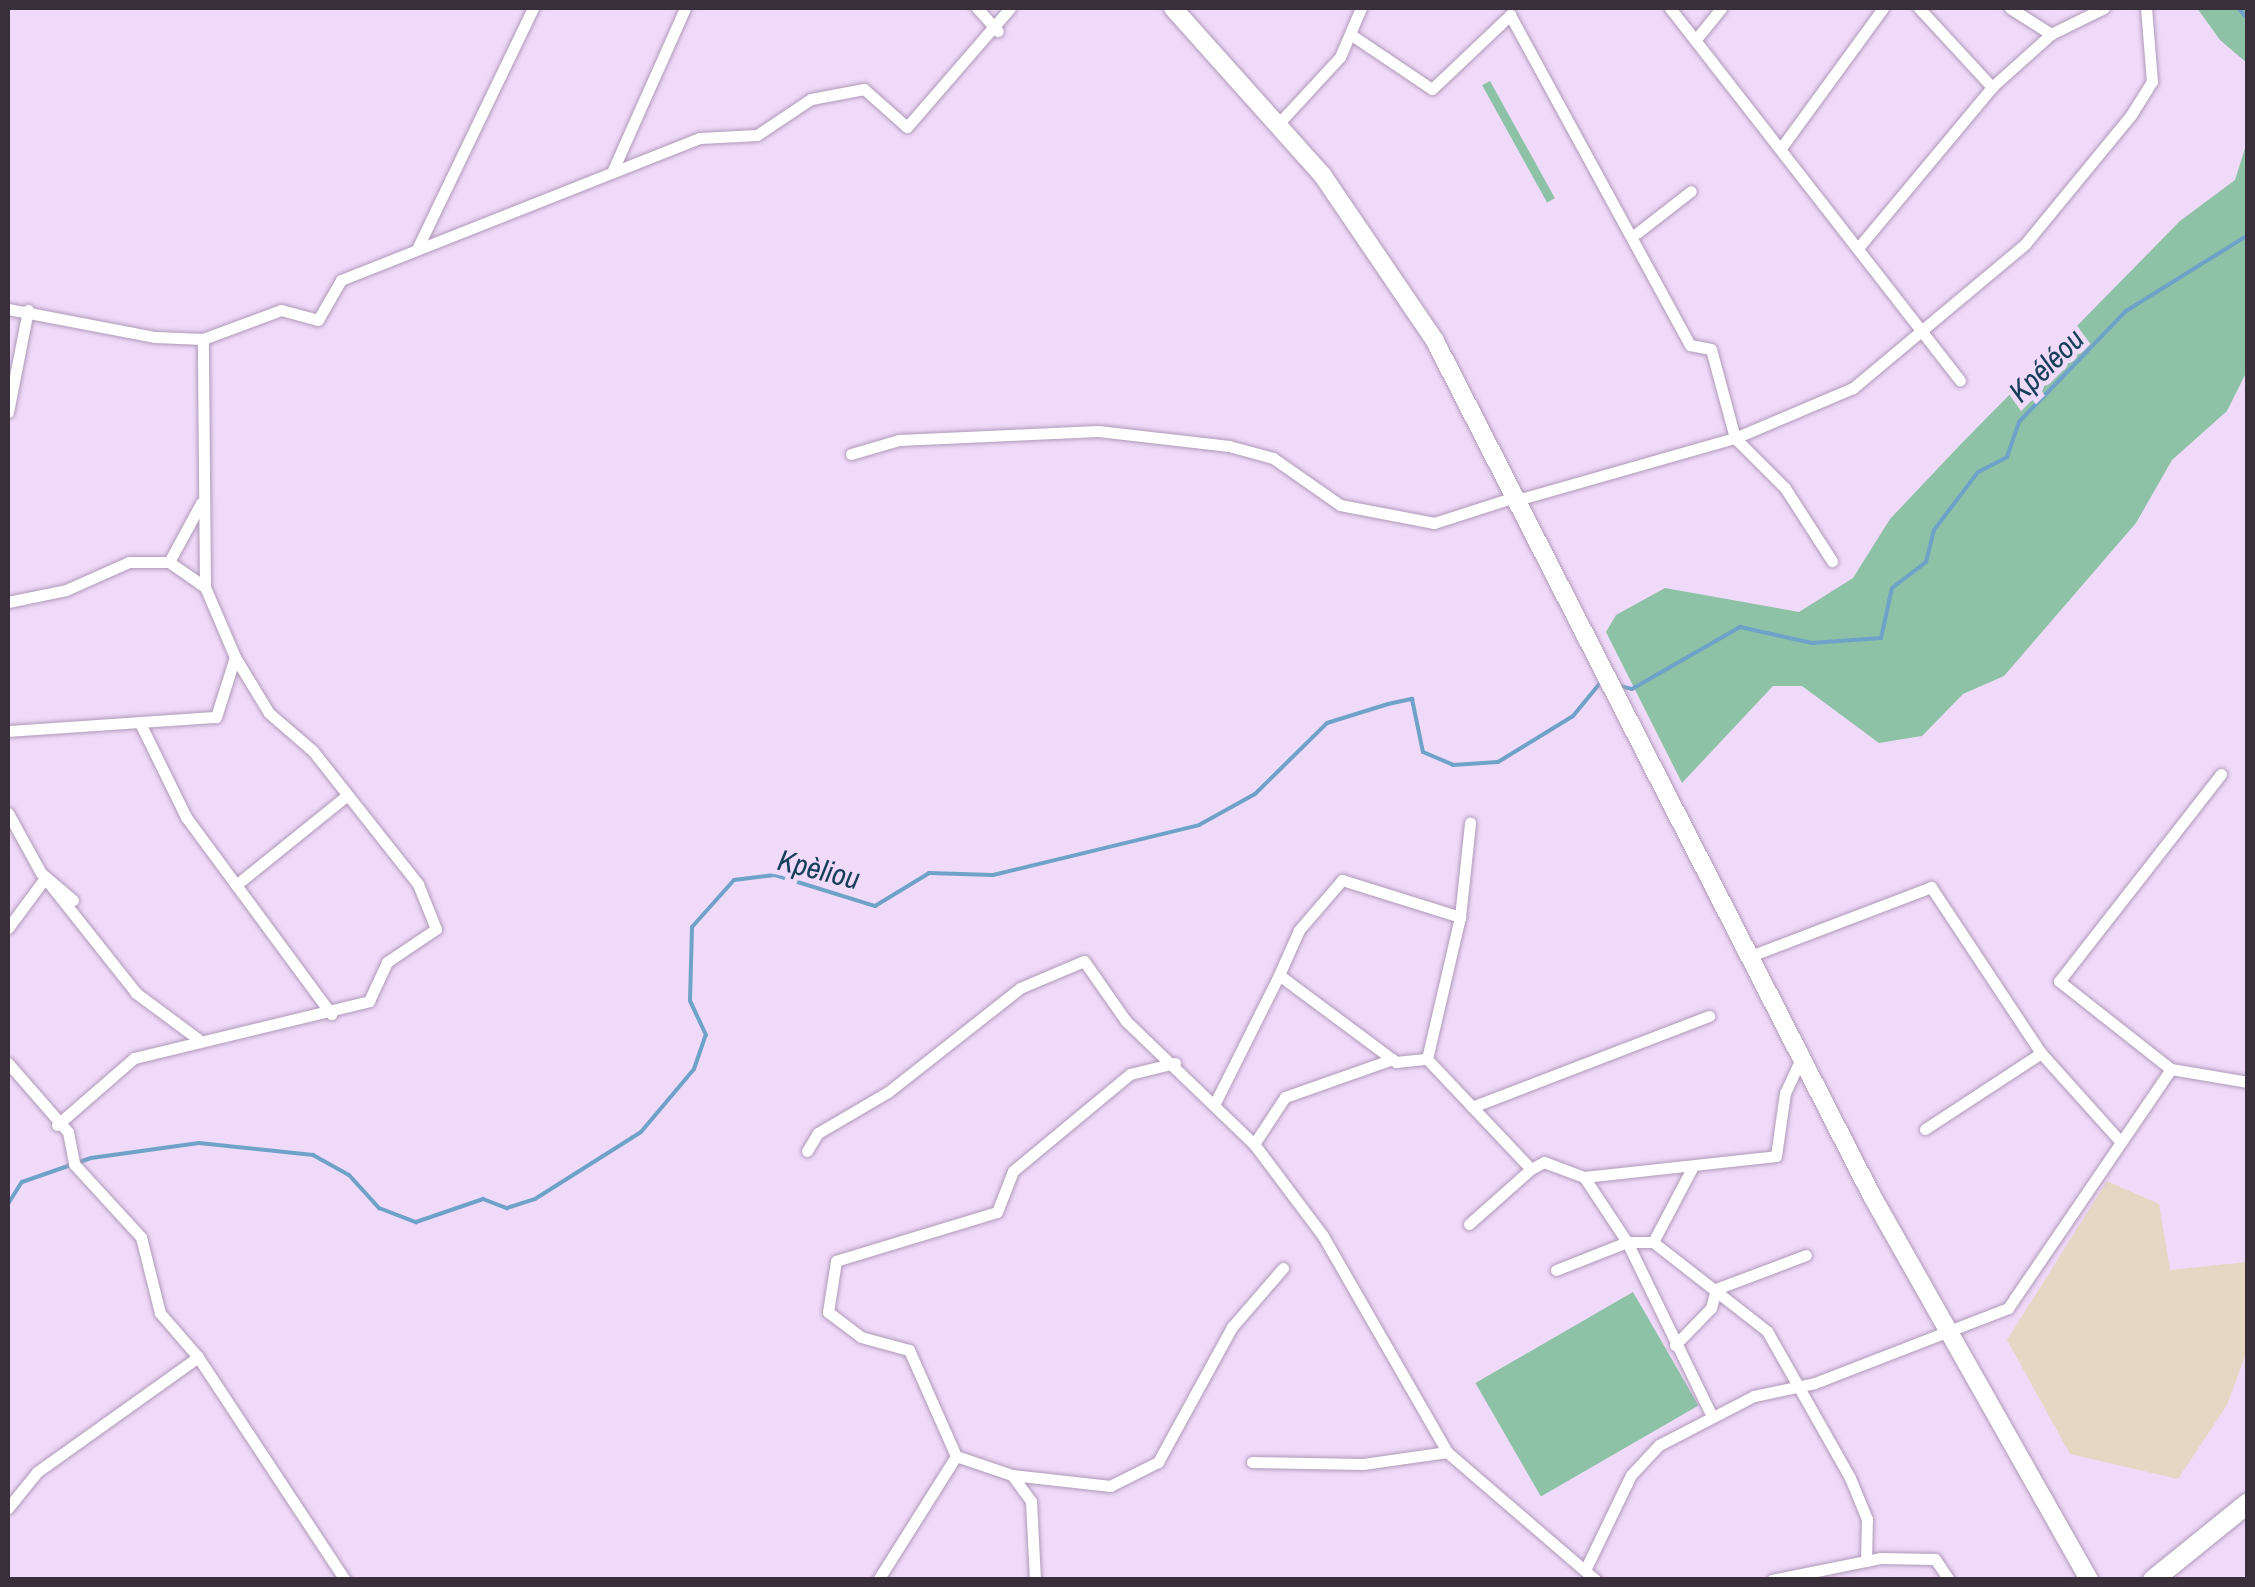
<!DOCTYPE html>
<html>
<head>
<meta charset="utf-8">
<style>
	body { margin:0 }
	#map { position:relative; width:2255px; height:1587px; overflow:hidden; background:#f0dafa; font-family:"Archivo Narrow",sans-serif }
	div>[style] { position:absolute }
	.education>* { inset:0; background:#e5d7c4 }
	.green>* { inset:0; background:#8dc2a6; transform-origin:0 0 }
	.stream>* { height:4px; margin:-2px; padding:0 2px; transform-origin:2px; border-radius:2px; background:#6ea2c8 }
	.roads { filter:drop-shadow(0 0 2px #af9ab8) drop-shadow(0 0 2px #af9ab8) }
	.street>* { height:11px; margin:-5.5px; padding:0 5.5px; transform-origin:5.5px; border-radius:5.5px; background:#fff }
	.primary>* { height:18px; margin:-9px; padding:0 9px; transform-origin:9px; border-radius:9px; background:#fff }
	.highway>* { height:20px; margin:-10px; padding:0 10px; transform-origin:10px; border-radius:10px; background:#fff }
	span { translate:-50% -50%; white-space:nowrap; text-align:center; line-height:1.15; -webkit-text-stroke:10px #f0dafa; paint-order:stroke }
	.water-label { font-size:30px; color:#153e59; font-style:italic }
	.frame { position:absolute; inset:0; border:10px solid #382f3b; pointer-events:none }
</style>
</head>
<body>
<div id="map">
	<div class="education">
		<i style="clip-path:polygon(2107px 1181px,2159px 1204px,2170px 1270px,2247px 1262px,2247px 1351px,2227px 1405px,2178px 1479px,2070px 1454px,2007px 1340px)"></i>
	</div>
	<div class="green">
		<i style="clip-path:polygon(2197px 8px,2247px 8px,2247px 63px,2220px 40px)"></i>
		<i style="left:1490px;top:81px;width:134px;height:9px;rotate:61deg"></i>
		<i style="clip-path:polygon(2247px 142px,2247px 371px,2227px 411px,2172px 460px,2136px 523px,2004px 676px,1963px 694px,1922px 736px,1879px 743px,1802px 686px,1773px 686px,1682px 783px,1606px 632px,1616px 615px,1665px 588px,1799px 612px,1853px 578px,1890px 519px,1960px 445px,2180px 221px,2235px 180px)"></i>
		<i style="left:1633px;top:1292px;width:131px;height:182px;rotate:60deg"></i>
	</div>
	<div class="stream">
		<i style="left:2238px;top:8px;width:15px;rotate:48deg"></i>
		<i style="left:1620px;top:686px;width:12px;rotate:14deg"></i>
		<i style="left:1632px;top:689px;width:125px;rotate:-29.9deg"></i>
		<i style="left:1740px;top:627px;width:74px;rotate:12.5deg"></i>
		<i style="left:1812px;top:643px;width:69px;rotate:-4.1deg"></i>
		<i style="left:1881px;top:638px;width:51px;rotate:-77.6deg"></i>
		<i style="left:1892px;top:588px;width:43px;rotate:-37.4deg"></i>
		<i style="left:1926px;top:562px;width:33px;rotate:-76deg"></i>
		<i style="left:1934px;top:530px;width:73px;rotate:-52.8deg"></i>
		<i style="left:1978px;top:472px;width:33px;rotate:-27deg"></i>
		<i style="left:2007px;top:457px;width:37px;rotate:-71deg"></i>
		<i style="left:2019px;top:422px;width:154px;rotate:-46.1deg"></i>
		<i style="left:2126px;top:311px;width:144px;rotate:-31.9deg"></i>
		<i style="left:8px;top:1204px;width:26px;rotate:-58deg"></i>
		<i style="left:22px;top:1182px;width:73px;rotate:-19.2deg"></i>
		<i style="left:91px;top:1158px;width:109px;rotate:-7.9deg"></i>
		<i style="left:199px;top:1143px;width:115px;rotate:6deg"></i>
		<i style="left:313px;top:1155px;width:41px;rotate:29.1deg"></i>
		<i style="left:349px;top:1175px;width:45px;rotate:47.7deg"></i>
		<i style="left:379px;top:1208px;width:40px;rotate:21deg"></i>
		<i style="left:416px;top:1222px;width:71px;rotate:-18.9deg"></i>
		<i style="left:483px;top:1199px;width:26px;rotate:21deg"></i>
		<i style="left:507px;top:1208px;width:29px;rotate:-18deg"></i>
		<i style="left:535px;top:1199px;width:125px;rotate:-32.3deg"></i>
		<i style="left:641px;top:1132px;width:82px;rotate:-49.9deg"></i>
		<i style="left:694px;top:1069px;width:36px;rotate:-71deg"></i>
		<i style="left:706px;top:1035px;width:38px;rotate:-115deg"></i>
		<i style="left:690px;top:1000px;width:73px;rotate:-88.4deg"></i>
		<i style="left:692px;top:927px;width:63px;rotate:-48.2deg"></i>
		<i style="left:734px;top:880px;width:41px;rotate:-7deg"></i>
		<i style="left:775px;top:875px;width:105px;rotate:17.2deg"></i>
		<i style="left:875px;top:906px;width:63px;rotate:-31.4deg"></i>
		<i style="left:929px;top:873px;width:64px;rotate:1.8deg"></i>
		<i style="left:993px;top:875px;width:212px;rotate:-13.6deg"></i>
		<i style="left:1199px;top:825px;width:64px;rotate:-29deg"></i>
		<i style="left:1255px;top:794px;width:101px;rotate:-44.6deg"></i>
		<i style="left:1327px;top:723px;width:64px;rotate:-17.3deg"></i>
		<i style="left:1388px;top:704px;width:25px;rotate:-12deg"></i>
		<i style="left:1412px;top:699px;width:54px;rotate:78.3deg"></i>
		<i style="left:1423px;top:752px;width:33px;rotate:23deg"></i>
		<i style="left:1453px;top:765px;width:45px;rotate:-3.8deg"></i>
		<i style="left:1498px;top:762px;width:88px;rotate:-31.5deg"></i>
		<i style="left:1573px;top:716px;width:44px;rotate:-50.5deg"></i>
	</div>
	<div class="roads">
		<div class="street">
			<i style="left:977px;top:8px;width:31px;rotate:48deg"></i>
			<i style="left:1670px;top:8px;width:472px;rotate:52.1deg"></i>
			<i style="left:1919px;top:8px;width:108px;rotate:47.3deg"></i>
			<i style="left:2010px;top:8px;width:49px;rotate:32.4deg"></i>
			<i style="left:1353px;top:36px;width:95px;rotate:33.9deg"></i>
			<i style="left:1432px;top:89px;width:108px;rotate:-43.5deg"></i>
			<i style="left:1510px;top:15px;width:376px;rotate:61.4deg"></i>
			<i style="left:1690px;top:345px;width:21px;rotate:11deg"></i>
			<i style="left:1711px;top:349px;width:92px;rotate:74.9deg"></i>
			<i style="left:1735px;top:438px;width:71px;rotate:45deg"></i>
			<i style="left:1785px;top:488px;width:87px;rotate:57.2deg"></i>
			<i style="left:1697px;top:38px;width:38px;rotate:-51deg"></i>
			<i style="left:1279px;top:123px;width:90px;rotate:-47.3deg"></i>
			<i style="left:1340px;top:57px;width:53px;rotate:-66.8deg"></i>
			<i style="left:1781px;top:148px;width:173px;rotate:-53.9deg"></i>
			<i style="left:613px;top:170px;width:177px;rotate:-66deg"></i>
			<i style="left:1637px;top:233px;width:68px;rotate:-37.9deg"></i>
			<i style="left:418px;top:247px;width:265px;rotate:-64.3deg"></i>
			<i style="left:1858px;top:248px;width:209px;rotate:-50.2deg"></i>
			<i style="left:1992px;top:87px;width:79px;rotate:-41.9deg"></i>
			<i style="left:2051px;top:34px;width:59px;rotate:-26.1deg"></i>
			<i style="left:8px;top:309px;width:150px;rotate:10.8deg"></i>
			<i style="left:155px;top:337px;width:48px;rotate:2.4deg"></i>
			<i style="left:203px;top:339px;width:83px;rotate:-20.4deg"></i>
			<i style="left:281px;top:310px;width:38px;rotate:15deg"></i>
			<i style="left:318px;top:320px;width:46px;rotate:-60.1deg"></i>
			<i style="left:341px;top:280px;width:386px;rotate:-21.6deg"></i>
			<i style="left:700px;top:138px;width:57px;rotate:-3deg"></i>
			<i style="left:757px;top:135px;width:65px;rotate:-33.7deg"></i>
			<i style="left:811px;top:99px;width:54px;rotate:-10.7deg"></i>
			<i style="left:864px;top:89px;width:57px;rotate:41.5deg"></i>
			<i style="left:907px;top:127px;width:157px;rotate:-49.1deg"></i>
			<i style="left:8px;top:412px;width:104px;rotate:-78.9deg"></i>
			<i style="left:851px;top:454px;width:50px;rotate:-16.3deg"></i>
			<i style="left:899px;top:440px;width:199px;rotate:-2.6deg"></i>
			<i style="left:1098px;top:431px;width:132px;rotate:6.5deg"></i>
			<i style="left:1229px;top:446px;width:46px;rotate:15.3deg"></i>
			<i style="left:1273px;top:458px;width:82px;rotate:35deg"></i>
			<i style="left:1340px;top:505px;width:96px;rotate:10.8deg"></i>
			<i style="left:1434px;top:523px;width:85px;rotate:-17.8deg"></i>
			<i style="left:1517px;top:500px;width:227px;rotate:-15.9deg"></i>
			<i style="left:1735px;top:438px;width:128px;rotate:-23deg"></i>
			<i style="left:1853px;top:388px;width:224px;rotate:-39.9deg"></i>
			<i style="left:2025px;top:244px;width:167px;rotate:-50.6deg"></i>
			<i style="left:2131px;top:115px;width:39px;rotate:-58deg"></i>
			<i style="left:2152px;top:82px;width:74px;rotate:-94.6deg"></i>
			<i style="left:169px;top:562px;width:44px;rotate:34.8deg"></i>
			<i style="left:8px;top:602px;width:59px;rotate:-11.7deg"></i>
			<i style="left:66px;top:590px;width:69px;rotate:-24deg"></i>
			<i style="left:129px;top:562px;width:40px"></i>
			<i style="left:169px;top:562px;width:67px;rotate:-61.5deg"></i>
			<i style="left:140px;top:723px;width:105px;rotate:63.9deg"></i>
			<i style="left:186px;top:817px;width:245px;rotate:53.6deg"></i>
			<i style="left:8px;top:731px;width:208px;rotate:-3.9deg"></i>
			<i style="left:216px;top:717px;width:63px;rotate:-72.4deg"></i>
			<i style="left:235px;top:657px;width:76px;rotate:-113.2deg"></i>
			<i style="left:205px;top:587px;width:248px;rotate:-90.5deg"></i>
			<i style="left:2221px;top:774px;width:263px;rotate:128deg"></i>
			<i style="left:2059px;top:981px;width:142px;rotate:38.2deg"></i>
			<i style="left:2171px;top:1069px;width:78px;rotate:9.6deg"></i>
			<i style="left:8px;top:813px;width:68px;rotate:61.2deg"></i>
			<i style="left:41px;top:873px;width:42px;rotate:40.2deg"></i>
			<i style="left:236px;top:885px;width:140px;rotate:-38.9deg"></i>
			<i style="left:1460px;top:917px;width:95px;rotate:-83.9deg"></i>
			<i style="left:8px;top:928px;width:62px;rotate:-53.5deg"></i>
			<i style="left:45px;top:878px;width:147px;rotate:51.6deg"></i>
			<i style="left:136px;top:993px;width:77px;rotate:36.6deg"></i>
			<i style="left:1748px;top:957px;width:196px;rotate:-20.9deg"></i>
			<i style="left:1931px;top:887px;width:199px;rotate:56.5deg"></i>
			<i style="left:2041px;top:1053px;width:117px;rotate:48.1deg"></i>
			<i style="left:1279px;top:975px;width:49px;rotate:-66deg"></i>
			<i style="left:1299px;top:930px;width:66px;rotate:-49.3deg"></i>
			<i style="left:1342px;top:880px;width:124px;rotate:17.4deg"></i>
			<i style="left:1460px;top:917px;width:146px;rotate:103.1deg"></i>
			<i style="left:8px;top:1063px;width:91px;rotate:49deg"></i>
			<i style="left:68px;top:1132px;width:33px;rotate:79deg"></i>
			<i style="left:74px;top:1164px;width:99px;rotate:47.5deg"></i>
			<i style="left:141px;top:1237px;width:78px;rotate:76deg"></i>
			<i style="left:160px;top:1313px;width:58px;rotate:49.2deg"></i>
			<i style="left:1175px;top:1063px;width:46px;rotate:166.3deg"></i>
			<i style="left:1130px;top:1074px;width:152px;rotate:140.3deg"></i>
			<i style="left:1013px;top:1171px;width:44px;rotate:111.3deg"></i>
			<i style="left:997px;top:1212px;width:168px;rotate:163.1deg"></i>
			<i style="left:836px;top:1261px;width:52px;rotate:98.9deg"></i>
			<i style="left:828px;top:1312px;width:41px;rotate:37.1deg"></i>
			<i style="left:861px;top:1337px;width:50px;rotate:15.2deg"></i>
			<i style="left:909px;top:1350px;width:116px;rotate:66.1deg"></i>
			<i style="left:956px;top:1456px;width:59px;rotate:18.7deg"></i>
			<i style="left:1012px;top:1475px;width:99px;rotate:6.4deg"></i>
			<i style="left:1110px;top:1486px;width:54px;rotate:-26.6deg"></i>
			<i style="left:1158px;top:1462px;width:154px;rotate:-61.3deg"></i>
			<i style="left:1232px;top:1327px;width:78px;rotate:-49.2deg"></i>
			<i style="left:1215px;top:1103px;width:143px;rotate:-63.4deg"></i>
			<i style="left:1279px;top:975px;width:146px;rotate:36.6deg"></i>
			<i style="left:1396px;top:1062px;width:31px;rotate:-6deg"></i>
			<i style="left:1427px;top:1059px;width:151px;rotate:46.6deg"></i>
			<i style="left:1531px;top:1169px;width:15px;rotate:-28deg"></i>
			<i style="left:1544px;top:1162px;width:43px;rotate:20.6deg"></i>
			<i style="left:1584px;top:1177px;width:78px;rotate:56.5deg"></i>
			<i style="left:1627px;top:1242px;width:194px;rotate:64deg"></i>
			<i style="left:1472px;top:1107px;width:254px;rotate:-21deg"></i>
			<i style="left:57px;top:1125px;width:102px;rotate:-41deg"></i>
			<i style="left:134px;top:1058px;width:242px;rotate:-13.6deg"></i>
			<i style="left:369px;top:1001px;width:43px;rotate:-65.2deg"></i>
			<i style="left:387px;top:962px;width:59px;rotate:-34deg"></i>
			<i style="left:436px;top:929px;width:48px;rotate:-111.8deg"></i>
			<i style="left:418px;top:884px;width:169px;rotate:-128.3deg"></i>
			<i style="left:313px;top:751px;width:58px;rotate:-139.2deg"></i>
			<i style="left:269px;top:713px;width:66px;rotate:-121.3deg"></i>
			<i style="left:1925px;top:1129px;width:139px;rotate:-33.2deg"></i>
			<i style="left:1254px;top:1144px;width:56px;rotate:-56.6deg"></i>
			<i style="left:1285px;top:1097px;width:114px;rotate:-19.4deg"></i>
			<i style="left:807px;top:1151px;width:21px;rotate:-59deg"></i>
			<i style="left:818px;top:1133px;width:81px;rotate:-30.4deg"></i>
			<i style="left:888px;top:1092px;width:168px;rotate:-38.2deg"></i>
			<i style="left:1020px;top:988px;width:69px;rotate:-22.9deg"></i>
			<i style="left:1084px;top:961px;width:73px;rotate:55deg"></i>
			<i style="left:1126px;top:1021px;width:178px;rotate:43.9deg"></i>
			<i style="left:1254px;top:1144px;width:115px;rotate:53.1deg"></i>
			<i style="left:1323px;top:1236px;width:249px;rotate:60.1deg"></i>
			<i style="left:1447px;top:1452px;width:196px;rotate:40.7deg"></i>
			<i style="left:1584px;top:1177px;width:193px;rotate:-6.2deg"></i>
			<i style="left:1776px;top:1156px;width:64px;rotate:-81.9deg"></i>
			<i style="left:1785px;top:1093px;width:38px;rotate:-65deg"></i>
			<i style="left:1469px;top:1224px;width:83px;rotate:-41.6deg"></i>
			<i style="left:1653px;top:1242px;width:84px;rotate:-62.2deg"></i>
			<i style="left:1556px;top:1270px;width:76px;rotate:-21.5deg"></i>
			<i style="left:1627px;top:1242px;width:26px"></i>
			<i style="left:1653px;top:1242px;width:145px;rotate:38deg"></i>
			<i style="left:1767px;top:1331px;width:169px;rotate:60.5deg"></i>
			<i style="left:1850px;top:1478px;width:44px;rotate:67.5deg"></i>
			<i style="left:1867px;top:1519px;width:42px;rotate:91.4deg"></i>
			<i style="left:1716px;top:1289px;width:96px;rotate:-20.7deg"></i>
			<i style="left:1675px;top:1345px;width:52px;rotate:-45.8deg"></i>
			<i style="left:1711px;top:1308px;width:20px;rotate:-75deg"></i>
			<i style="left:1252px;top:1462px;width:111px;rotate:1deg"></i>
			<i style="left:1363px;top:1464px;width:85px;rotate:-8.1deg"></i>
			<i style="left:1012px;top:1475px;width:32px;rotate:54deg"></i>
			<i style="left:1031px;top:1501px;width:79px;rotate:87.1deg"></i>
			<i style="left:8px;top:1508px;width:46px;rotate:-51.1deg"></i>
			<i style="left:37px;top:1472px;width:198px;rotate:-35.5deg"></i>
			<i style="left:198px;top:1357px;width:267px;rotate:56.6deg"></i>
			<i style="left:1586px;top:1568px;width:103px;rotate:-64.2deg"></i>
			<i style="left:1631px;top:1475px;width:41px;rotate:-47deg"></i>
			<i style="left:1659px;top:1445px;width:107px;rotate:-27.3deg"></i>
			<i style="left:1754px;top:1396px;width:62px;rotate:-12deg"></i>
			<i style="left:1815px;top:1383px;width:207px;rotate:-21.2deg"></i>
			<i style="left:2008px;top:1308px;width:289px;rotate:-55.7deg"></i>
			<i style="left:878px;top:1580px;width:146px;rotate:-57.8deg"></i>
			<i style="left:1772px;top:1580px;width:110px;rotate:-11.5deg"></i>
			<i style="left:1880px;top:1558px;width:55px;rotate:1deg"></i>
			<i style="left:1935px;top:1559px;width:25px;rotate:56deg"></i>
		</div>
		<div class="primary">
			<i style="left:1173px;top:8px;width:225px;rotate:48.2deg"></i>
			<i style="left:1323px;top:176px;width:199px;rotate:55.8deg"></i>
			<i style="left:1435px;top:341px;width:960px;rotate:62.93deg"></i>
			<i style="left:1872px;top:1196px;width:441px;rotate:60.5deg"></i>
		</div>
		<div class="highway">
			<i style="left:2153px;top:1580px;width:122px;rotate:-39deg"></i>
		</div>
	</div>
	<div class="water-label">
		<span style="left:2046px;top:365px;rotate:-44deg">Kpéléou</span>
		<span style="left:819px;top:869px;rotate:14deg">Kpèliou</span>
	</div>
	<div class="frame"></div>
</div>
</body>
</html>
